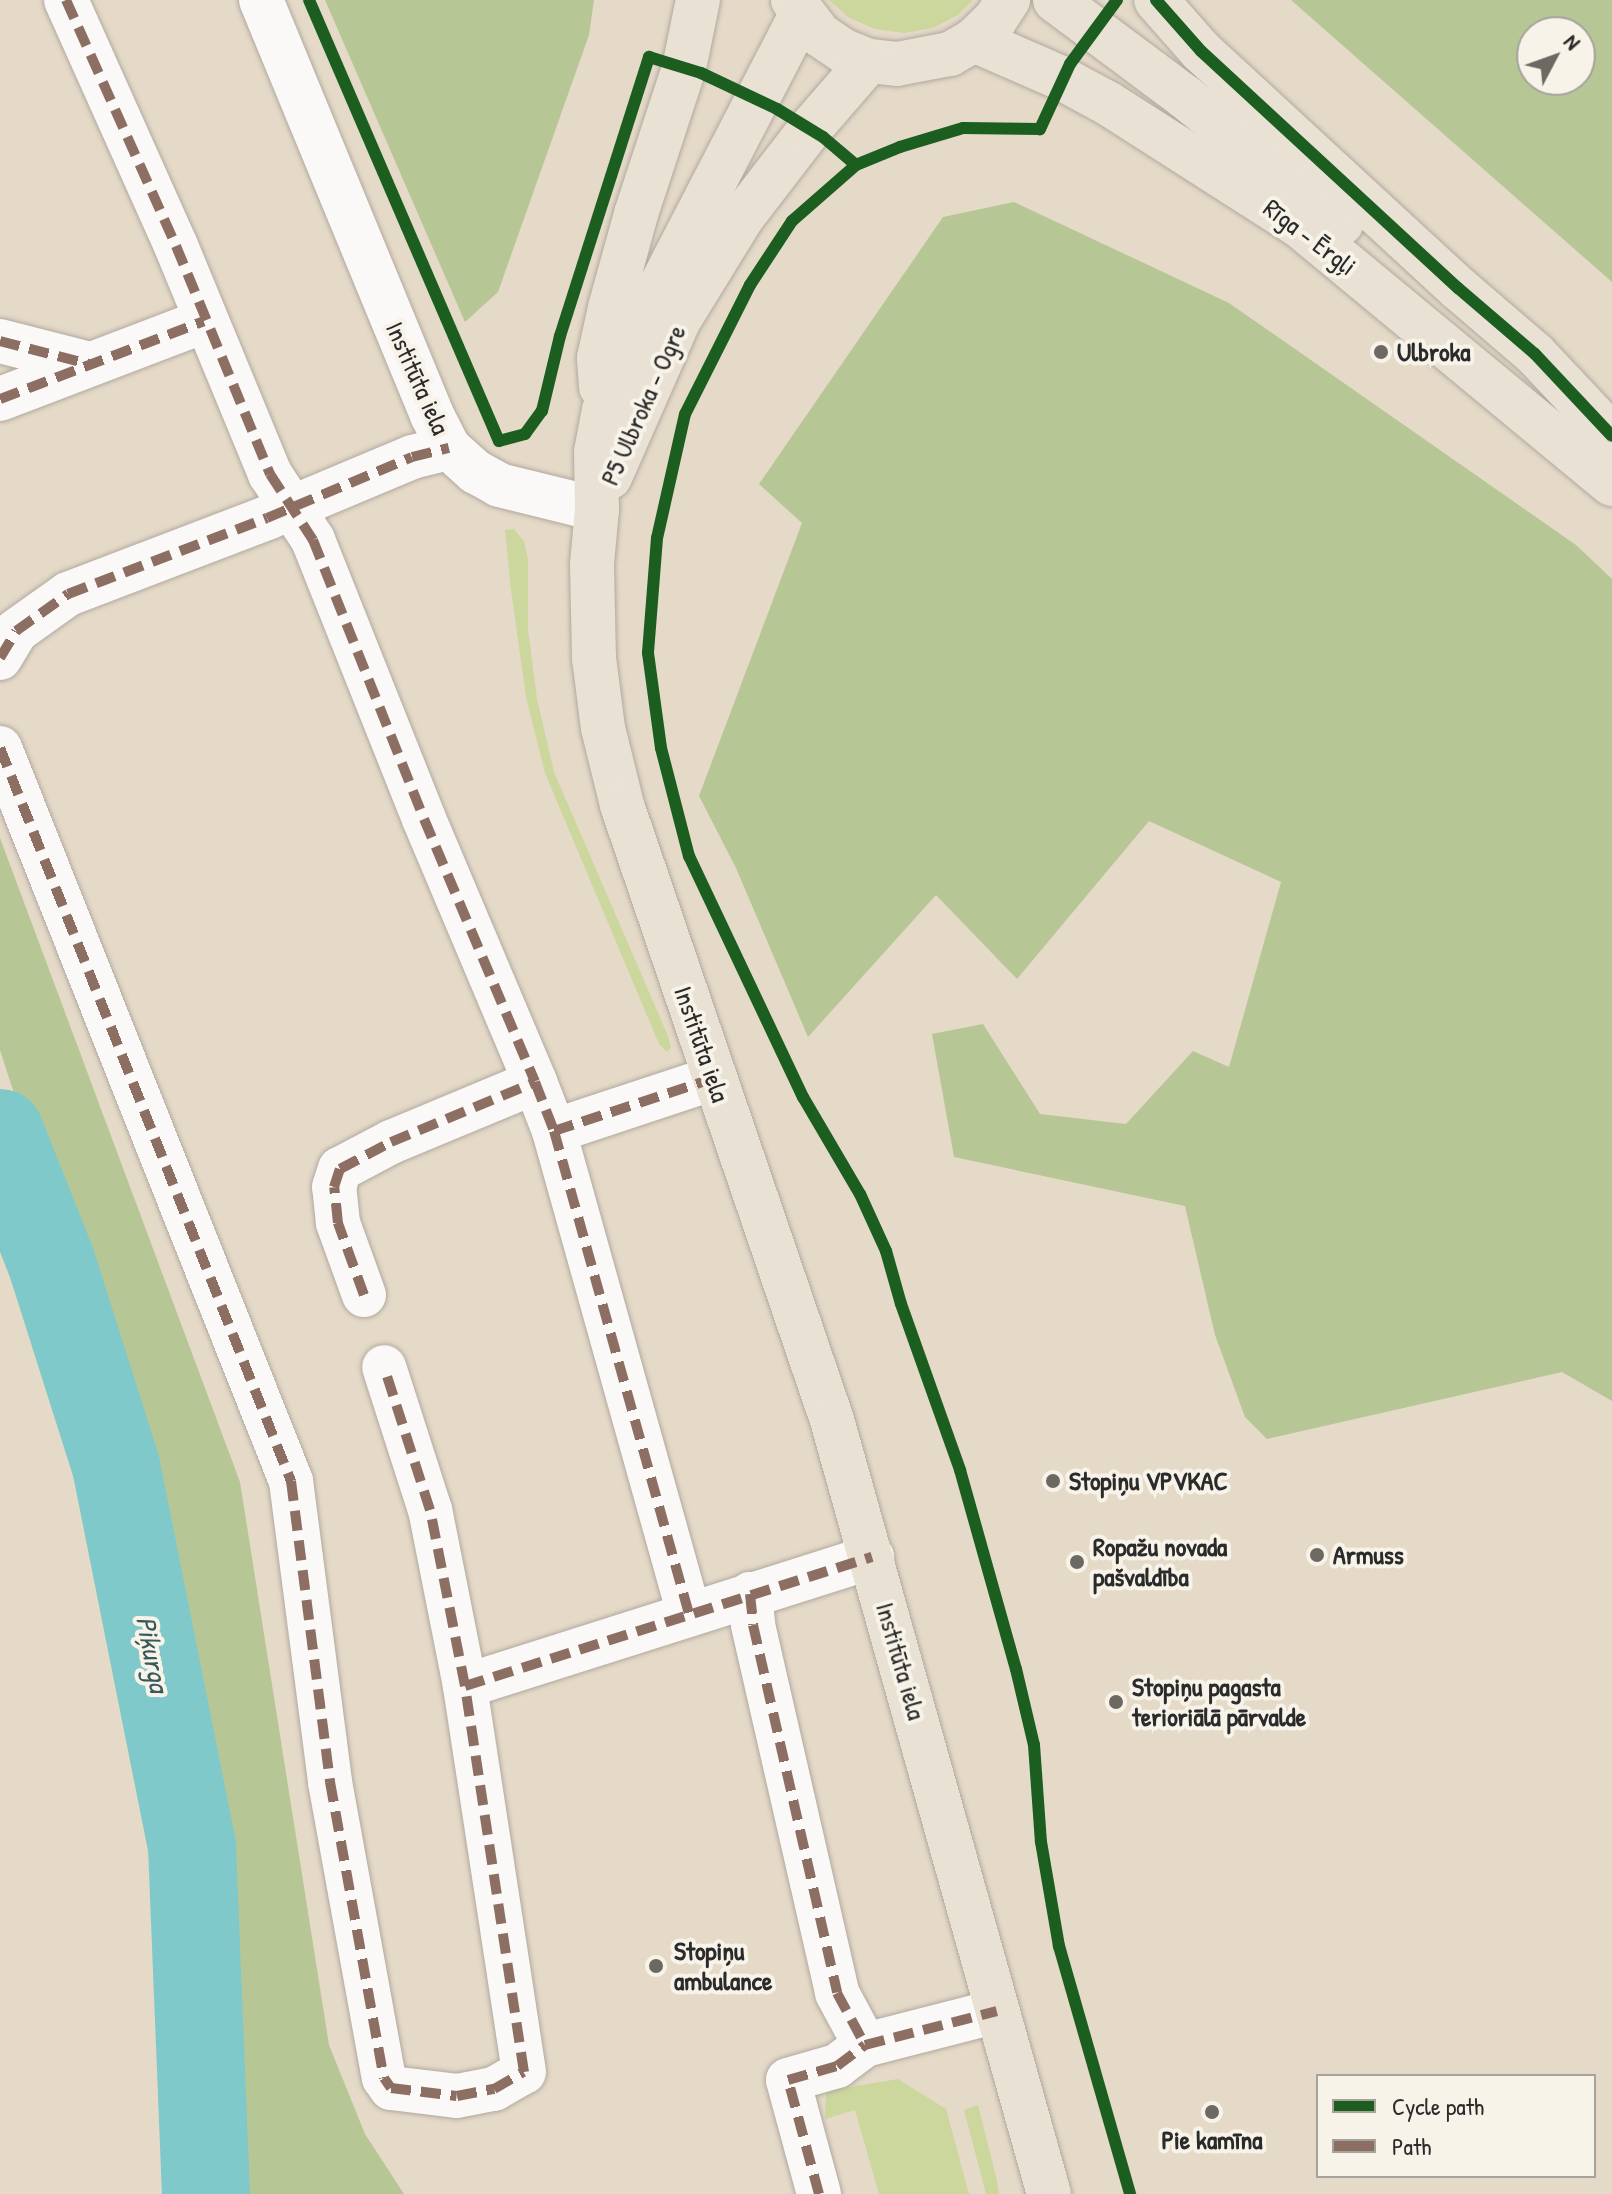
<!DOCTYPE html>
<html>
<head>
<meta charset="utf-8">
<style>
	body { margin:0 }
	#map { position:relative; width:1612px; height:2194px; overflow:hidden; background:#e5d9c8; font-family:"Patrick Hand",sans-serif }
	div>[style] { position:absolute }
	.green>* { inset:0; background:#ccd79e }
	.forest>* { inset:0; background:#b7c695 }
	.river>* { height:88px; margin:-44px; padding:0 44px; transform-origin:44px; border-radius:44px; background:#80c9cb }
	.roads { filter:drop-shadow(0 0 2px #b0a99e) drop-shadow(0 0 2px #b0a99e) }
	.minor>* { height:44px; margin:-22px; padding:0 22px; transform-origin:22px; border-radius:22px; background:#fbf9f7 }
	.primary>* { height:44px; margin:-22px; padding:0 22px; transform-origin:22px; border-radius:22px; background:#e9e1d4 }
	.quiet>* { height:10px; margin-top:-5px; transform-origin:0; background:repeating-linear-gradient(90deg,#8d6e63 0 20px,transparent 0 30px) }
	.cycleway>* { height:12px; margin:-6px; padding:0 6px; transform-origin:6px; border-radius:6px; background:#1b5e20 }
	.dots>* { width:22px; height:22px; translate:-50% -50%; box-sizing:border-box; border:4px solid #f7f3e8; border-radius:50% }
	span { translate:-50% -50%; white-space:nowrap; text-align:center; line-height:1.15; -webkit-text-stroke:8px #f7f3e8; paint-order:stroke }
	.street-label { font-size:26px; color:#2b2b2b }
	.poi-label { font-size:26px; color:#2b2b2b; font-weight:700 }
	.left { translate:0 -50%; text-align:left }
	.water-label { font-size:28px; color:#38585b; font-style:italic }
	.legend { position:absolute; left:1316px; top:2074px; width:280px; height:104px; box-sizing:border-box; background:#f7f3e8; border:2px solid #a5a39c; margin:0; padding:10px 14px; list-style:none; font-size:24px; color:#2b2b2b }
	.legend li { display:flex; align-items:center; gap:16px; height:40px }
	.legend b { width:40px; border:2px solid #a5a39c }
	.north { position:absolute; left:1516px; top:16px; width:80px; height:80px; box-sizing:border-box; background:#f7f3e8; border:2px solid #a5a39c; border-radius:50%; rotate:49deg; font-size:22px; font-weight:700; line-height:32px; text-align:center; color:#2b2b2b }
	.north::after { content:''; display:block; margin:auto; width:28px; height:36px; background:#6c6862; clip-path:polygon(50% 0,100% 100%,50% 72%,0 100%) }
</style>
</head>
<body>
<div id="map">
	<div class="green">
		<i style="clip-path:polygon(829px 0,973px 0,958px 15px,933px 28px,904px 33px,875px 29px,848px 17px)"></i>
		<i style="clip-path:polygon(514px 529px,524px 541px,528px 559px,528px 629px,537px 699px,554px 772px,668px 1036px,671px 1048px,667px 1052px,659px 1044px,545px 773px,526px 697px,511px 590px,505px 530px)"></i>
		<i style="clip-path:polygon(898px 2079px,946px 2109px,969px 2194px,879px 2194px,855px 2110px,825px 2119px,826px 2091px)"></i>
		<i style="clip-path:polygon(978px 2105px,997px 2180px,999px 2194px,986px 2194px,964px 2110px)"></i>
	</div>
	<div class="forest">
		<i style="clip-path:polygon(325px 0,594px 0,589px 35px,498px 292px,465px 322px)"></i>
		<i style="clip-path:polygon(evenodd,1291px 0,1612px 0,1612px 282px,1291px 0,1580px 32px,1580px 80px,1532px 80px,1532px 32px,1580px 32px)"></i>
		<i style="clip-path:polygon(1014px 202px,1229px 303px,1576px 545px,1612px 579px,1612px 1401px,1562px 1372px,1267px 1439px,1245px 1417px,1215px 1335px,1185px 1206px,954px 1157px,932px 1034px,983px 1024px,1040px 1114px,1126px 1124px,1193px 1051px,1229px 1067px,1281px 882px,1149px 821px,1017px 979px,936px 895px,808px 1037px,736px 868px,699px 796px,802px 523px,759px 484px,943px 217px)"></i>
		<i style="clip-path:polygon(0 838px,240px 1482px,329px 2045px,365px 2134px,404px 2194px,219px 2194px,206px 1841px,133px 1461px,0 1050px)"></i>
	</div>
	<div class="river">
		<i style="left:0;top:1133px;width:138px;rotate:68.3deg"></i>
		<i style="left:51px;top:1261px;width:215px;rotate:72.4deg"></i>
		<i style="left:116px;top:1466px;width:388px;rotate:78.7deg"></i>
		<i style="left:192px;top:1846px;width:348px;rotate:87.7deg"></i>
	</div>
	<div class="roads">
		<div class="minor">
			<i style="left:66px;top:0;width:269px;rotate:65.9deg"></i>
			<i style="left:176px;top:246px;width:247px;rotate:67.6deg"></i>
			<i style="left:270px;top:474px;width:79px;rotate:56.9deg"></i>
			<i style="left:313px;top:540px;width:300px;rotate:68.3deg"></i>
			<i style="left:424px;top:819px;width:285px;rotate:67.1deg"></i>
			<i style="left:535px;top:1082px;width:53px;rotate:68.8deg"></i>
			<i style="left:554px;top:1131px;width:502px;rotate:74.38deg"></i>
			<i style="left:261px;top:0;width:449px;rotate:67.6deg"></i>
			<i style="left:432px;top:415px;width:37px;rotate:63deg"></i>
			<i style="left:449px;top:448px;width:36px;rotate:42deg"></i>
			<i style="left:476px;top:472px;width:26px;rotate:29deg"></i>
			<i style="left:499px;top:485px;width:101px;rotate:13.8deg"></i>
			<i style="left:0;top:341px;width:93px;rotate:14.3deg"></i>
			<i style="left:0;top:399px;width:218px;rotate:-20.9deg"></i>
			<i style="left:0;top:658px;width:31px;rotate:-59deg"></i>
			<i style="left:16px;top:631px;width:64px;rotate:-35.4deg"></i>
			<i style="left:68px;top:594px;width:213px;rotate:-20.9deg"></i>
			<i style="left:267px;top:518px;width:157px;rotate:-22.8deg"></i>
			<i style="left:412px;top:457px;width:38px;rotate:-14deg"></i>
			<i style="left:0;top:748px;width:789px;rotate:68.35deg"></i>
			<i style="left:291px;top:1481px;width:304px;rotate:82.6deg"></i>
			<i style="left:330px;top:1782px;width:301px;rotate:79.7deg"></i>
			<i style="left:384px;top:2078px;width:12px;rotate:55deg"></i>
			<i style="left:391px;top:2088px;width:66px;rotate:6.9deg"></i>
			<i style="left:457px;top:2096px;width:38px;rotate:-11deg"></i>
			<i style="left:494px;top:2089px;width:34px;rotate:-30deg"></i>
			<i style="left:524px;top:2072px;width:390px;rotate:-98.7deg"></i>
			<i style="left:465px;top:1686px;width:179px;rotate:-101.2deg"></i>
			<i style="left:430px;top:1510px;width:150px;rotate:-107.8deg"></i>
			<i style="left:554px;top:1131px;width:169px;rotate:-18.3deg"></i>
			<i style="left:364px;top:1295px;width:77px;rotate:-109.9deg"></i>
			<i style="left:338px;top:1223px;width:36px;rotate:-96deg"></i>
			<i style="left:334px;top:1187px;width:19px;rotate:-72deg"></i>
			<i style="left:340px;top:1169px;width:58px;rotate:-27.9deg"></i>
			<i style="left:391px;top:1142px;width:156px;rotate:-22.6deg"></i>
			<i style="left:750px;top:1594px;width:31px;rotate:84deg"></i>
			<i style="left:753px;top:1625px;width:377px;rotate:77.1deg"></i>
			<i style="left:837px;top:1993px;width:59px;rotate:61.7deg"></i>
			<i style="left:465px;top:1686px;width:427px;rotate:-17.6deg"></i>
			<i style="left:819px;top:2194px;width:118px;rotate:-105.2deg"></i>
			<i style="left:788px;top:2080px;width:51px;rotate:-15.9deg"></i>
			<i style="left:837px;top:2066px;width:35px;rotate:-37deg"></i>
			<i style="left:865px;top:2045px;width:136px;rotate:-14.4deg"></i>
		</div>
		<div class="primary">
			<i style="left:793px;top:0;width:44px;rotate:52.4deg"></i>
			<i style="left:820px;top:35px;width:29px;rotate:34deg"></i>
			<i style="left:844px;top:51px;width:27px;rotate:22deg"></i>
			<i style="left:869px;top:61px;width:28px;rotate:6deg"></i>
			<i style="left:897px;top:64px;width:54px;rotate:-10.7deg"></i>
			<i style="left:950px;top:54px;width:28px;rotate:-30deg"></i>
			<i style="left:974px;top:40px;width:29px;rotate:-44deg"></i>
			<i style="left:995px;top:20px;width:24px;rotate:-57deg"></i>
			<i style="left:1055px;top:0;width:162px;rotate:36.7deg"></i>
			<i style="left:1185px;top:97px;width:201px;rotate:38.9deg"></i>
			<i style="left:1156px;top:0;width:68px;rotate:48.6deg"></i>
			<i style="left:1201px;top:51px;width:350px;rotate:42.7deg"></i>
			<i style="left:1458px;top:288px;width:101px;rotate:40.6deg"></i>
			<i style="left:1535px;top:354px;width:112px;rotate:46.8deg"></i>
			<i style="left:801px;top:15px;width:357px;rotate:117.4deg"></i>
			<i style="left:637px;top:332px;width:85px;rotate:112.9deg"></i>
			<i style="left:604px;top:410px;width:43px;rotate:100.8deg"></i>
			<i style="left:596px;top:452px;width:57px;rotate:89deg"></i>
			<i style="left:597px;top:509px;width:55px;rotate:95.2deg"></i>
			<i style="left:592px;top:564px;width:94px;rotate:88.8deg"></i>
			<i style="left:594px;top:658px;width:71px;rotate:82.7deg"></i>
			<i style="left:603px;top:728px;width:79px;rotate:76.1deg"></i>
			<i style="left:622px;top:805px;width:650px;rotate:71.15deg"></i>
			<i style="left:832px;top:1420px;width:804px;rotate:74.34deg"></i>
			<i style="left:974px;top:40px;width:95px;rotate:23.6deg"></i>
			<i style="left:1061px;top:78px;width:55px;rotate:28.4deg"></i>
			<i style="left:1109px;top:104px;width:227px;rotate:32.6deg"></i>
			<i style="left:1300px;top:226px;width:405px;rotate:39.6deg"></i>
			<i style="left:601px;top:387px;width:29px;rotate:-94deg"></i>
			<i style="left:599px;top:358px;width:51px;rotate:-77.6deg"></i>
			<i style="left:610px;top:308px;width:98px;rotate:-74.5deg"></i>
			<i style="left:636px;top:214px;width:154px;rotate:-71.8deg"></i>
			<i style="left:684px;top:68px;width:69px;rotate:-78.4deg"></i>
			<i style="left:610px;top:477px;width:171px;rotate:-66.3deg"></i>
			<i style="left:679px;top:320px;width:122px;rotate:-58.4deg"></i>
			<i style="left:743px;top:216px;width:110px;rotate:-52.4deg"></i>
			<i style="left:810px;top:129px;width:90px;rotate:-49.1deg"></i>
		</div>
	</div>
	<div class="quiet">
		<i style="left:66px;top:0;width:269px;rotate:65.9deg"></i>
		<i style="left:176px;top:246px;width:247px;rotate:67.6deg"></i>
		<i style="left:270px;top:474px;width:79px;rotate:56.9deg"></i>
		<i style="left:313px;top:540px;width:300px;rotate:68.3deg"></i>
		<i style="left:424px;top:819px;width:285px;rotate:67.1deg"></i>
		<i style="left:535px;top:1082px;width:53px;rotate:68.8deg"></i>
		<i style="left:554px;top:1131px;width:502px;rotate:74.38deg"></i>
		<i style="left:0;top:341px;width:92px;rotate:14.5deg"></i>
		<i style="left:0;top:399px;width:218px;rotate:-20.9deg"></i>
		<i style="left:0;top:658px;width:31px;rotate:-59deg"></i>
		<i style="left:16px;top:631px;width:64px;rotate:-35.4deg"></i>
		<i style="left:68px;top:594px;width:213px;rotate:-20.9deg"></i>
		<i style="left:267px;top:518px;width:157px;rotate:-22.8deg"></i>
		<i style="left:412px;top:457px;width:38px;rotate:-14deg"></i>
		<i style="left:0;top:748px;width:789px;rotate:68.35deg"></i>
		<i style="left:291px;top:1481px;width:304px;rotate:82.6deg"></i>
		<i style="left:330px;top:1782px;width:301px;rotate:79.7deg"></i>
		<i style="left:384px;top:2078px;width:12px;rotate:55deg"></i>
		<i style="left:391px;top:2088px;width:66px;rotate:6.9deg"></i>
		<i style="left:457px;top:2096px;width:38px;rotate:-11deg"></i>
		<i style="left:494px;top:2089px;width:34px;rotate:-30deg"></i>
		<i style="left:524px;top:2072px;width:390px;rotate:-98.7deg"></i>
		<i style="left:465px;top:1686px;width:179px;rotate:-101.2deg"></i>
		<i style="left:430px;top:1510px;width:150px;rotate:-107.8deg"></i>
		<i style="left:554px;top:1131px;width:169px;rotate:-18.3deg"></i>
		<i style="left:364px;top:1295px;width:77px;rotate:-109.9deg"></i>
		<i style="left:338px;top:1223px;width:36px;rotate:-96deg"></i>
		<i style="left:334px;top:1187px;width:19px;rotate:-72deg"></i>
		<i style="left:340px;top:1169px;width:58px;rotate:-27.9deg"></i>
		<i style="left:391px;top:1142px;width:156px;rotate:-22.6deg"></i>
		<i style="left:750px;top:1594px;width:31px;rotate:84deg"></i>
		<i style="left:753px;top:1625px;width:377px;rotate:77.1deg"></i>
		<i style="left:837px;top:1993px;width:59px;rotate:61.7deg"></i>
		<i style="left:465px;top:1686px;width:427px;rotate:-17.6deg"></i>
		<i style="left:819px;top:2194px;width:118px;rotate:-105.2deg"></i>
		<i style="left:788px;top:2080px;width:51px;rotate:-15.9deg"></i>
		<i style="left:837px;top:2066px;width:35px;rotate:-37deg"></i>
		<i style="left:865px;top:2045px;width:136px;rotate:-14.4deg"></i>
	</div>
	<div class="cycleway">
		<i style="left:309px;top:0;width:480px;rotate:66.7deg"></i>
		<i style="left:499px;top:441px;width:27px;rotate:-15deg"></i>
		<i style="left:525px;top:434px;width:29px;rotate:-54deg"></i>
		<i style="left:542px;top:411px;width:77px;rotate:-76.5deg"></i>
		<i style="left:560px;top:336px;width:293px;rotate:-72.3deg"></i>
		<i style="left:649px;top:57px;width:54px;rotate:17.1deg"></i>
		<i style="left:701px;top:73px;width:84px;rotate:25.3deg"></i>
		<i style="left:777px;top:109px;width:54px;rotate:31.3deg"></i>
		<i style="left:823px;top:137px;width:43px;rotate:40.3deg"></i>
		<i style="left:1117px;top:0;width:79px;rotate:126.3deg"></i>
		<i style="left:1070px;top:64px;width:72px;rotate:114.8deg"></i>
		<i style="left:1040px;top:129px;width:77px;rotate:-179.3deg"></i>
		<i style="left:963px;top:128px;width:66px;rotate:163.2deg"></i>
		<i style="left:900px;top:147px;width:48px;rotate:157.8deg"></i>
		<i style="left:856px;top:165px;width:85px;rotate:138.8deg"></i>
		<i style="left:792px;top:221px;width:77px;rotate:123.3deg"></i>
		<i style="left:750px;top:285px;width:144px;rotate:116.7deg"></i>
		<i style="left:685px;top:414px;width:127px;rotate:102.7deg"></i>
		<i style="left:657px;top:538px;width:115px;rotate:94.5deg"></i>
		<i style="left:648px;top:653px;width:96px;rotate:82.2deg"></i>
		<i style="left:661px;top:748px;width:112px;rotate:75.5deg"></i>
		<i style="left:689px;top:856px;width:267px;rotate:64.7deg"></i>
		<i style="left:803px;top:1097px;width:113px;rotate:59.6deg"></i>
		<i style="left:860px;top:1194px;width:63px;rotate:65.5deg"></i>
		<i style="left:886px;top:1251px;width:55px;rotate:74.2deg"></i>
		<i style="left:901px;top:1304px;width:176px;rotate:70.4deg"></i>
		<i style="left:960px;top:1470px;width:207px;rotate:74.3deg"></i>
		<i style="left:1016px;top:1669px;width:78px;rotate:76.7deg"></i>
		<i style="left:1034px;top:1745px;width:97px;rotate:85.9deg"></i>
		<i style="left:1041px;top:1842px;width:106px;rotate:80.2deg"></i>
		<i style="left:1059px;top:1946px;width:258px;rotate:74deg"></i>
		<i style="left:1156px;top:0;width:68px;rotate:48.6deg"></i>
		<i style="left:1201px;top:51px;width:350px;rotate:42.7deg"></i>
		<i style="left:1458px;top:288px;width:101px;rotate:40.6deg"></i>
		<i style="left:1535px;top:354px;width:112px;rotate:46.8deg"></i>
	</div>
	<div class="dots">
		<i style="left:1381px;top:352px;background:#6c6862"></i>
		<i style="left:1053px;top:1481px;background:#6c6862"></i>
		<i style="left:1317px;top:1555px;background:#6c6862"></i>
		<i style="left:1077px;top:1562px;background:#6c6862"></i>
		<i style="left:1116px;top:1702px;background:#6c6862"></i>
		<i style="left:656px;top:1966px;background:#6c6862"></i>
		<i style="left:1212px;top:2112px;background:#6c6862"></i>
	</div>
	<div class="street-label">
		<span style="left:1310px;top:237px;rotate:37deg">Rīga - Ērgļi</span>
		<span style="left:418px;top:378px;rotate:66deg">Institūta iela</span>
		<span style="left:643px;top:405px;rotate:-66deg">P5 Ulbroka - Ogre</span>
		<span style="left:702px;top:1044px;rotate:71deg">Institūta iela</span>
		<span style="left:901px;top:1661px;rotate:74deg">Institūta iela</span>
	</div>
	<div class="poi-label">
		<span class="left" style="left:1397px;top:352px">Ulbroka</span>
		<span class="left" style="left:1069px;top:1481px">Stopiņu VPVKAC</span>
		<span class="left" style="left:1093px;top:1562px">Ropažu novada<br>pašvaldība</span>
		<span class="left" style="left:1333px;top:1555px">Armuss</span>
		<span class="left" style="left:1132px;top:1702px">Stopiņu pagasta<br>terioriālā pārvalde</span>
		<span class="left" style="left:674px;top:1966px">Stopiņu<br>ambulance</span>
		<span style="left:1212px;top:2140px">Pie kamīna</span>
	</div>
	<div class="water-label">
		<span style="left:153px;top:1654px;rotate:79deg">Piķurga</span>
	</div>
	<ul class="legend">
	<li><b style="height:10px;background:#1b5e20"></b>Cycle path</li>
	<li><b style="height:10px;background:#8d6e63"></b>Path</li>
	</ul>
	<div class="north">N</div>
</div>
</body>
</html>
